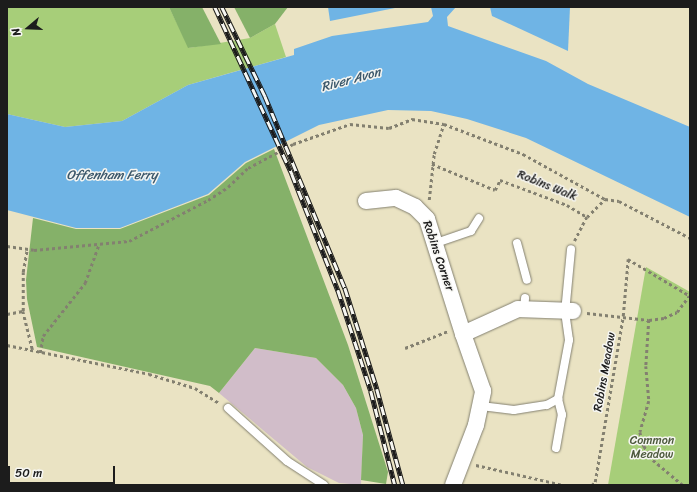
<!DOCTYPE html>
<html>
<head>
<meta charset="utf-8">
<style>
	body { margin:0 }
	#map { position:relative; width:697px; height:492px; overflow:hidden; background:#eae3c3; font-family:Sriracha,sans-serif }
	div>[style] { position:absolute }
	.industrial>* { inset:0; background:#d1bdc9 }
	.green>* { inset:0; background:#a7ce79 }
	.forest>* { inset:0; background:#85b169 }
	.water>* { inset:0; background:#6fb4e5 }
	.path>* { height:2.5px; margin-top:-1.25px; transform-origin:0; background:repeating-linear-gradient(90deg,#838070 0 3px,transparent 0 6px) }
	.roads { filter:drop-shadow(0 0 1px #838070) drop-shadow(0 0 1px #838070) }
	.lane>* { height:8px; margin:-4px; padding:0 4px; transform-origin:4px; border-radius:4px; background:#fff }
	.street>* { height:16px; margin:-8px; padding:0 8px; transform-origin:8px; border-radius:8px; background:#fff }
	.rail>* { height:4.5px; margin-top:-2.25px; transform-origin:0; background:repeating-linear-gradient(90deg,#f6f6f2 0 9px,#1c1c1c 0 18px); box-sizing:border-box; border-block:1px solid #1c1c1c }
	span { translate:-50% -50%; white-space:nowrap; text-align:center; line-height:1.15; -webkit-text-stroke:3px #f6f6f2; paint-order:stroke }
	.street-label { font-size:12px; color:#1c1c1c }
	.park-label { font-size:12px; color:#4d5a3d }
	.water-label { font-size:13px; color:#3d596c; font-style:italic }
	.frame { position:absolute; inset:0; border:8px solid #1c1c1c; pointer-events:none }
	.north { position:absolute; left:8px; top:8px; width:40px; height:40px; -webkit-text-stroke:3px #f6f6f2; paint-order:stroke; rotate:251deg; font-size:11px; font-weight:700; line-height:16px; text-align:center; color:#1c1c1c }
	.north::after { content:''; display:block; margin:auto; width:14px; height:18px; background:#1c1c1c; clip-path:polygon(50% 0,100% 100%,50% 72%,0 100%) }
	.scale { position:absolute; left:8px; top:466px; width:107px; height:18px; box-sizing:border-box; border:2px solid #1c1c1c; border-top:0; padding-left:5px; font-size:12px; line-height:14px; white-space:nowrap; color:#1c1c1c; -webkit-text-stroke:3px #f6f6f2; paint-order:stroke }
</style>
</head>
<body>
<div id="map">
	<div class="industrial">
		<i style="clip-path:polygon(255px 348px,316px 358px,343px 385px,356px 408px,363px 435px,361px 485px,339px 483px,307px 467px,219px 393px)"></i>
	</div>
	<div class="green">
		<i style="clip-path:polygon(7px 7px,169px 7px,189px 48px,250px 38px,275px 24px,286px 57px,188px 85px,122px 121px,65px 127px,7px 114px)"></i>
		<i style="clip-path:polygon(646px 267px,690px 292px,690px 485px,608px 485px)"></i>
	</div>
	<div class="forest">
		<i style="clip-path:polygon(169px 7px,202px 7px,221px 44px,188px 48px)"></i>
		<i style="clip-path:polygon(234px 7px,288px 7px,275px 24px,250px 38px)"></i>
		<i style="clip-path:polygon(274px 149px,348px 345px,388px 472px,386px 484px,361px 480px,363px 435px,356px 408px,343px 385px,316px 358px,255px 348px,219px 393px,210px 386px,37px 347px,27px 299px,26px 280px,33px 218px,76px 229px,120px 229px,209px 195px,246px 163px)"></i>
	</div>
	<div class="water">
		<i style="clip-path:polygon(328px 7px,400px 7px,330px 21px)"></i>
		<i style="clip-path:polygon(431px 7px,456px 7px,447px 17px,448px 26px,546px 61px,588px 84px,690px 127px,690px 217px,526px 138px,467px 119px,431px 111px,388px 110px,319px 125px,245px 162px,208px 194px,120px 228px,76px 228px,7px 210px,7px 114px,65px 127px,122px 121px,188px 85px,294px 55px,294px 49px,332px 36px,428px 22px,433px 16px)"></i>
		<i style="clip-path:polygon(490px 7px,570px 7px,568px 51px,492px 16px)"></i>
	</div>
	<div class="path">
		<i style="left:432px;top:164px;width:68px;rotate:22.4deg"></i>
		<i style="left:495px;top:190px;width:11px;rotate:-63deg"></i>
		<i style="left:500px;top:180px;width:72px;rotate:20.5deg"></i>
		<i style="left:567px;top:205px;width:23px;rotate:31deg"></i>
		<i style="left:587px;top:217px;width:27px;rotate:117deg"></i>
		<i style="left:429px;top:200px;width:46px;rotate:-83.8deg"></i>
		<i style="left:434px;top:154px;width:32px;rotate:-72deg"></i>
		<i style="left:587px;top:217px;width:25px;rotate:-45deg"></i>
		<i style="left:7px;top:246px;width:27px;rotate:8deg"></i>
		<i style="left:34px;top:250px;width:95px;rotate:-5.4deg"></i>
		<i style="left:129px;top:241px;width:89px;rotate:-27.4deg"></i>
		<i style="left:208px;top:200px;width:24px;rotate:-33deg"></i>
		<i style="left:228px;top:187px;width:28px;rotate:-44deg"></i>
		<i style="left:248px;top:168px;width:51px;rotate:-28.1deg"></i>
		<i style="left:293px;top:144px;width:60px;rotate:-19.3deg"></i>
		<i style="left:350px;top:124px;width:39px;rotate:6deg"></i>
		<i style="left:389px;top:128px;width:25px;rotate:-21deg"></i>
		<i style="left:412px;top:119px;width:32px;rotate:9deg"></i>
		<i style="left:444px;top:124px;width:85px;rotate:20.8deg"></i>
		<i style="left:523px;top:154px;width:94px;rotate:28.8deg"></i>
		<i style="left:605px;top:199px;width:14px;rotate:8deg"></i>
		<i style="left:619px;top:201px;width:80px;rotate:27.5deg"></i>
		<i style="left:23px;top:311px;width:41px;rotate:76deg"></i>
		<i style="left:587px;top:313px;width:62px;rotate:6.4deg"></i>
		<i style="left:649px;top:320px;width:15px;rotate:-8deg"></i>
		<i style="left:664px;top:318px;width:14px;rotate:-25deg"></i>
		<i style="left:677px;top:312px;width:20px;rotate:-53deg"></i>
		<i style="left:7px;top:314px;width:16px;rotate:-11deg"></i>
		<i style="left:23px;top:311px;width:39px;rotate:-90deg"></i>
		<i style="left:23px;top:272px;width:23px;rotate:-80deg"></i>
		<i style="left:649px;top:320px;width:46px;rotate:93.7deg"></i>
		<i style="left:646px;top:366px;width:35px;rotate:85deg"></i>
		<i style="left:649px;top:401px;width:32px;rotate:106deg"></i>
		<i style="left:640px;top:432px;width:15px;rotate:74deg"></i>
		<i style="left:644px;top:446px;width:17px;rotate:57deg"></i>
		<i style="left:653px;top:460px;width:39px;rotate:40deg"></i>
		<i style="left:7px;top:345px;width:145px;rotate:11.5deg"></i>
		<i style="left:149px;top:374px;width:48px;rotate:16.9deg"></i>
		<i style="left:195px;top:388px;width:28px;rotate:32deg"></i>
		<i style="left:405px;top:348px;width:46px;rotate:-21.6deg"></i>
		<i style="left:40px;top:353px;width:17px;rotate:-80deg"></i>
		<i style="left:43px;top:336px;width:68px;rotate:-51.6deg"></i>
		<i style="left:85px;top:283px;width:41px;rotate:-70.3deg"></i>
		<i style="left:476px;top:465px;width:89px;rotate:12.9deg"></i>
		<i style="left:592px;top:485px;width:4px;rotate:-45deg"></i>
		<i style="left:595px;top:482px;width:168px;rotate:-80.4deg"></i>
		<i style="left:623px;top:316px;width:57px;rotate:-85deg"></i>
		<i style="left:628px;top:259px;width:72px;rotate:30.8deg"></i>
	</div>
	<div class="roads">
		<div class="lane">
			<i style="left:436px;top:243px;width:37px;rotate:-19deg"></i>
			<i style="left:471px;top:231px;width:15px;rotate:-58deg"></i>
			<i style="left:517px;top:243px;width:38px;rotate:75deg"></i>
			<i style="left:524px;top:310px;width:12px;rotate:-85deg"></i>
			<i style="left:481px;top:406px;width:33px;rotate:7deg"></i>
			<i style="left:514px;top:410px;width:33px;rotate:-9deg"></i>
			<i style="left:547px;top:405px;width:13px;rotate:-29deg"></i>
			<i style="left:558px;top:399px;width:60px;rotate:-79.4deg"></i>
			<i style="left:569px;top:340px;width:27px;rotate:-98deg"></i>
			<i style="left:565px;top:313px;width:64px;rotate:-84.6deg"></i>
			<i style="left:228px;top:408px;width:79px;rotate:41.9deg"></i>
			<i style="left:287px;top:461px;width:44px;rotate:33deg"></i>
			<i style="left:556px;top:448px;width:34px;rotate:-80deg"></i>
			<i style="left:562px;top:415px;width:16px;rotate:-104deg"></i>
		</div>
		<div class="street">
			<i style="left:366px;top:201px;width:30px;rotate:-6deg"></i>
			<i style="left:396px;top:198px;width:21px;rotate:25deg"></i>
			<i style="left:415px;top:207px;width:17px;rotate:45deg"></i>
			<i style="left:427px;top:219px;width:121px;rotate:72.6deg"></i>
			<i style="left:453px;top:485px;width:64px;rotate:-69deg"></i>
			<i style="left:476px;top:425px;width:35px;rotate:-78deg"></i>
			<i style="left:483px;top:391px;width:60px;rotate:-109.3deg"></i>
			<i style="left:463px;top:334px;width:60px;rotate:-24.4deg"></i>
			<i style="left:518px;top:309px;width:55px;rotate:2.1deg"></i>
		</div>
	</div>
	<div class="rail">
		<i style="left:215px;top:7px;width:184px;rotate:65.2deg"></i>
		<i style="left:292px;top:174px;width:125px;rotate:68.4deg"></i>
		<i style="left:338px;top:290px;width:106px;rotate:71.9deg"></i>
		<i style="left:371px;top:391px;width:97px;rotate:75.7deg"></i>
		<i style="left:222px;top:7px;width:99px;rotate:64.2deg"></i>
		<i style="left:265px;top:96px;width:208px;rotate:67.4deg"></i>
		<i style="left:345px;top:288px;width:106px;rotate:72.4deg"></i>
		<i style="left:377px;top:389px;width:99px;rotate:74.8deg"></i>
	</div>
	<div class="street-label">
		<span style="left:547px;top:186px;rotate:22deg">Robins Walk</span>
		<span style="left:438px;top:256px;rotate:71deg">Robins Corner</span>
		<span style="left:605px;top:372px;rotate:-80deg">Robins Meadow</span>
	</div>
	<div class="park-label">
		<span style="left:652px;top:448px">Common<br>Meadow</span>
	</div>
	<div class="water-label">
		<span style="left:351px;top:80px;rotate:-15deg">River Avon</span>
		<span style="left:112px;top:175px">Offenham Ferry</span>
	</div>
	<div class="frame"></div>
	<div class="north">N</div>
	<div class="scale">50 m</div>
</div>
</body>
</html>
